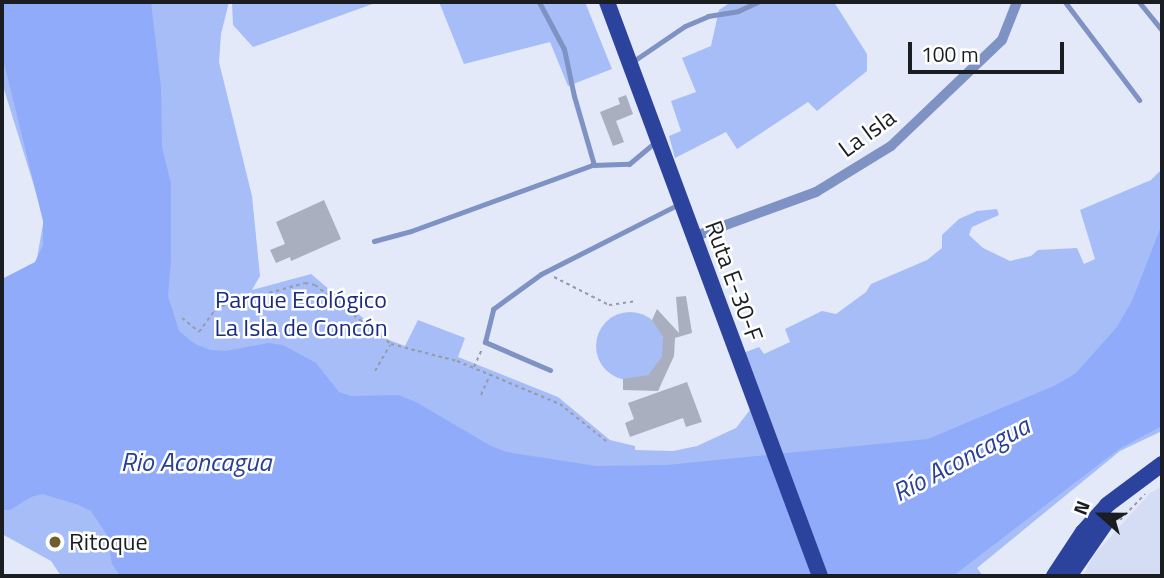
<!DOCTYPE html>
<html>
<head>
<meta charset="utf-8">
<style>
	body { margin:0 }
	#map { position:relative; width:1164px; height:578px; overflow:hidden; background:#e3e9f9; font-family:"Titillium Web",sans-serif }
	div>[style] { position:absolute }
	.built>* { inset:0; background:#d4ddf4 }
	.green>* { inset:0; background:#a7bdf7 }
	.round { border-radius:50% }
	.water>* { inset:0; background:#90abf9 }
	.building>* { inset:0; background:#a9afbe }
	.path>* { height:2px; margin-top:-1px; transform-origin:0; background:repeating-linear-gradient(90deg,#979ba7 0 3.5px,transparent 0 7px) }
	.service>* { height:5px; margin:-2.5px; padding:0 2.5px; transform-origin:2.5px; border-radius:2.5px; background:#7f92c4 }
	.minor>* { height:10px; margin:-5px; padding:0 5px; transform-origin:5px; border-radius:5px; background:#7f92c4 }
	.primary>* { height:16px; margin:-8px; padding:0 8px; transform-origin:8px; border-radius:8px; background:#2c439e }
	.dots>* { width:19px; height:19px; translate:-50% -50%; box-sizing:border-box; border:4px solid #fff; border-radius:50% }
	span { translate:-50% -50%; white-space:nowrap; text-align:center; line-height:1.15; -webkit-text-stroke:5px #fff; paint-order:stroke }
	.street-label { font-size:24px; color:#1a1d22 }
	.park-label { font-size:24px; color:#1a2b81 }
	.poi-label { font-size:24px; color:#1a1d22 }
	.left { translate:0 -50%; text-align:left }
	.water-label { font-size:26px; color:#2a3f97; font-style:italic }
	.frame { position:absolute; inset:0; border:4px solid #1a1d22; pointer-events:none }
	.north { position:absolute; left:1066px; top:480px; width:70px; height:70px; -webkit-text-stroke:5px #fff; paint-order:stroke; rotate:291deg; font-size:19px; font-weight:700; line-height:28px; text-align:center; color:#1a1d22 }
	.north::after { content:''; display:block; margin:auto; width:24px; height:32px; background:#1a1d22; clip-path:polygon(50% 0,100% 100%,50% 72%,0 100%) }
	.scale { position:absolute; left:908px; top:42px; width:156px; height:32px; box-sizing:border-box; border:4px solid #1a1d22; border-top:0; padding-left:9px; font-size:21px; line-height:24px; white-space:nowrap; color:#1a1d22; -webkit-text-stroke:5px #fff; paint-order:stroke }
</style>
</head>
<body>
<div id="map">
	<div class="built">
		<i style="clip-path:polygon(1162px 487px,1162px 576px,1083px 576px,1094px 555px,1150px 493px)"></i>
	</div>
	<div class="green">
		<i style="clip-path:polygon(2px 2px,229px 2px,221px 34px,219px 62px,252px 196px,260px 276px,252px 290px,311px 274px,389px 340px,405px 346px,418px 320px,465px 338px,458px 357px,558px 397px,610px 440px,635px 446px,635px 450px,673px 451px,697px 446px,736px 428px,760px 397px,743px 353px,759px 347px,764px 354px,790px 342px,785px 329px,822px 311px,836px 314px,866px 292px,871px 284px,927px 260px,942px 248px,942px 235px,959px 219px,977px 211px,997px 209px,999px 215px,972px 227px,969px 235px,983px 248px,1010px 261px,1031px 256px,1038px 250px,1077px 248px,1084px 264px,1095px 259px,1080px 210px,1151px 180px,1162px 169px,1162px 431px,1120px 451px,977px 568px,983px 576px,61px 576px,51px 561px,2px 534px,2px 280px,22px 274px,36px 264px,44px 218px,2px 83px)"></i>
		<i style="clip-path:polygon(232px 2px,378px 2px,253px 47px,233px 25px)"></i>
		<i style="clip-path:polygon(439px 2px,585px 2px,612px 69px,568px 86px,550px 42px,464px 64px)"></i>
		<i style="clip-path:polygon(731px 2px,834px 2px,867px 54px,867px 71px,817px 111px,808px 102px,737px 149px,726px 132px,675px 158px,669px 136px,681px 131px,671px 101px,696px 92px,682px 58px,711px 46px,719px 10px)"></i>
		<i class="round" style="left:596px;top:312px;width:68px;height:68px"></i>
	</div>
	<div class="water">
		<i style="clip-path:polygon(2px 2px,151px 2px,161px 88px,162px 147px,171px 183px,171px 260px,168px 296px,179px 331px,195px 344px,211px 350px,226px 351px,268px 343px,283px 345px,316px 363px,339px 392px,351px 396px,398px 395px,416px 402px,491px 446px,507px 452px,596px 466px,667px 465px,928px 439px,1056px 385px,1076px 373px,1117px 327px,1132px 301px,1162px 224px,1162px 426px,1119px 449px,953px 576px,120px 576px,112px 564px,107px 535px,91px 511px,76px 504px,42px 494px,31px 497px,10px 510px,2px 510px,2px 279px,35px 262px,43px 245px,43px 221px,2px 55px)"></i>
	</div>
	<div class="building">
		<i style="clip-path:polygon(626px 95px,633px 114px,616px 121px,624px 142px,613px 146px,600px 112px,620px 104px,618px 98px)"></i>
		<i style="clip-path:polygon(324px 200px,341px 239px,291px 261px,290px 257px,276px 263px,270px 250px,285px 244px,276px 222px)"></i>
		<i style="clip-path:polygon(686px 296px,692px 333px,675px 338px,674px 356px,658px 391px,623px 390px,623px 379px,648px 375px,662px 357px,663px 337px,652px 320px,657px 309px,679px 333px,676px 297px)"></i>
		<i style="clip-path:polygon(687px 382px,702px 422px,686px 427px,683px 418px,630px 437px,625px 423px,634px 419px,628px 403px)"></i>
	</div>
	<div class="path">
		<i style="left:554px;top:277px;width:62px;rotate:27deg"></i>
		<i style="left:609px;top:305px;width:28px;rotate:-8deg"></i>
		<i style="left:182px;top:318px;width:22px;rotate:39deg"></i>
		<i style="left:199px;top:332px;width:26px;rotate:-54deg"></i>
		<i style="left:214px;top:311px;width:9px;rotate:-32deg"></i>
		<i style="left:222px;top:306px;width:86px;rotate:-15.5deg"></i>
		<i style="left:305px;top:283px;width:10px;rotate:11deg"></i>
		<i style="left:315px;top:285px;width:96px;rotate:37.8deg"></i>
		<i style="left:391px;top:344px;width:68px;rotate:14.4deg"></i>
		<i style="left:457px;top:361px;width:112px;rotate:22.7deg"></i>
		<i style="left:560px;top:404px;width:59px;rotate:38.8deg"></i>
		<i style="left:244px;top:323px;width:4px;rotate:56deg"></i>
		<i style="left:246px;top:326px;width:17px;rotate:-21deg"></i>
		<i style="left:262px;top:320px;width:23px;rotate:-108deg"></i>
		<i style="left:474px;top:367px;width:20px;rotate:-66deg"></i>
		<i style="left:375px;top:371px;width:30px;rotate:-60deg"></i>
		<i style="left:481px;top:395px;width:22px;rotate:-66deg"></i>
		<i style="left:1120px;top:520px;width:36px;rotate:-46deg"></i>
	</div>
	<div class="service">
		<i style="left:539px;top:2px;width:53px;rotate:62deg"></i>
		<i style="left:564px;top:49px;width:48px;rotate:78deg"></i>
		<i style="left:574px;top:96px;width:72px;rotate:73.8deg"></i>
		<i style="left:1065px;top:2px;width:123px;rotate:52.9deg"></i>
		<i style="left:1139px;top:2px;width:36px;rotate:51deg"></i>
		<i style="left:632px;top:62px;width:64px;rotate:-34.2deg"></i>
		<i style="left:685px;top:26px;width:25px;rotate:-23deg"></i>
		<i style="left:708px;top:16px;width:30px;rotate:-9deg"></i>
		<i style="left:738px;top:11px;width:21px;rotate:-25deg"></i>
		<i style="left:374px;top:241px;width:38px;rotate:-15deg"></i>
		<i style="left:411px;top:231px;width:193px;rotate:-20deg"></i>
		<i style="left:592px;top:165px;width:37px;rotate:-2deg"></i>
		<i style="left:629px;top:164px;width:34px;rotate:-40deg"></i>
		<i style="left:550px;top:370px;width:71px;rotate:-156.7deg"></i>
		<i style="left:485px;top:342px;width:34px;rotate:-76deg"></i>
		<i style="left:493px;top:309px;width:59px;rotate:-36.1deg"></i>
		<i style="left:541px;top:274px;width:155px;rotate:-26.9deg"></i>
	</div>
	<div class="minor">
		<i style="left:693px;top:237px;width:131px;rotate:-20.1deg"></i>
		<i style="left:816px;top:192px;width:88px;rotate:-31.5deg"></i>
		<i style="left:891px;top:146px;width:153px;rotate:-43.7deg"></i>
		<i style="left:1002px;top:40px;width:41px;rotate:-68.5deg"></i>
	</div>
	<div class="primary">
		<i style="left:607px;top:2px;width:612px;rotate:69.64deg"></i>
		<i style="left:1054px;top:576px;width:53px;rotate:-56.6deg"></i>
		<i style="left:1083px;top:532px;width:36px;rotate:-48deg"></i>
		<i style="left:1107px;top:505px;width:69px;rotate:-36.7deg"></i>
		<i style="left:1069px;top:576px;width:67px;rotate:-55.4deg"></i>
	</div>
	<div class="dots">
		<i style="left:55px;top:542px;background:#705d2c"></i>
	</div>
	<div class="street-label">
		<span style="left:867px;top:133px;rotate:-36deg">La Isla</span>
		<span style="left:734px;top:281px;rotate:70deg">Ruta E-30-F</span>
	</div>
	<div class="park-label">
		<span style="left:301px;top:314px">Parque Ecológico<br>La Isla de Concón</span>
	</div>
	<div class="poi-label">
		<span class="left" style="left:69px;top:542px">Ritoque</span>
	</div>
	<div class="water-label">
		<span style="left:961px;top:459px;rotate:-28deg">Río Aconcagua</span>
		<span style="left:196px;top:462px">Rio Aconcagua</span>
	</div>
	<div class="frame"></div>
	<div class="north">N</div>
	<div class="scale">100 m</div>
</div>
</body>
</html>
